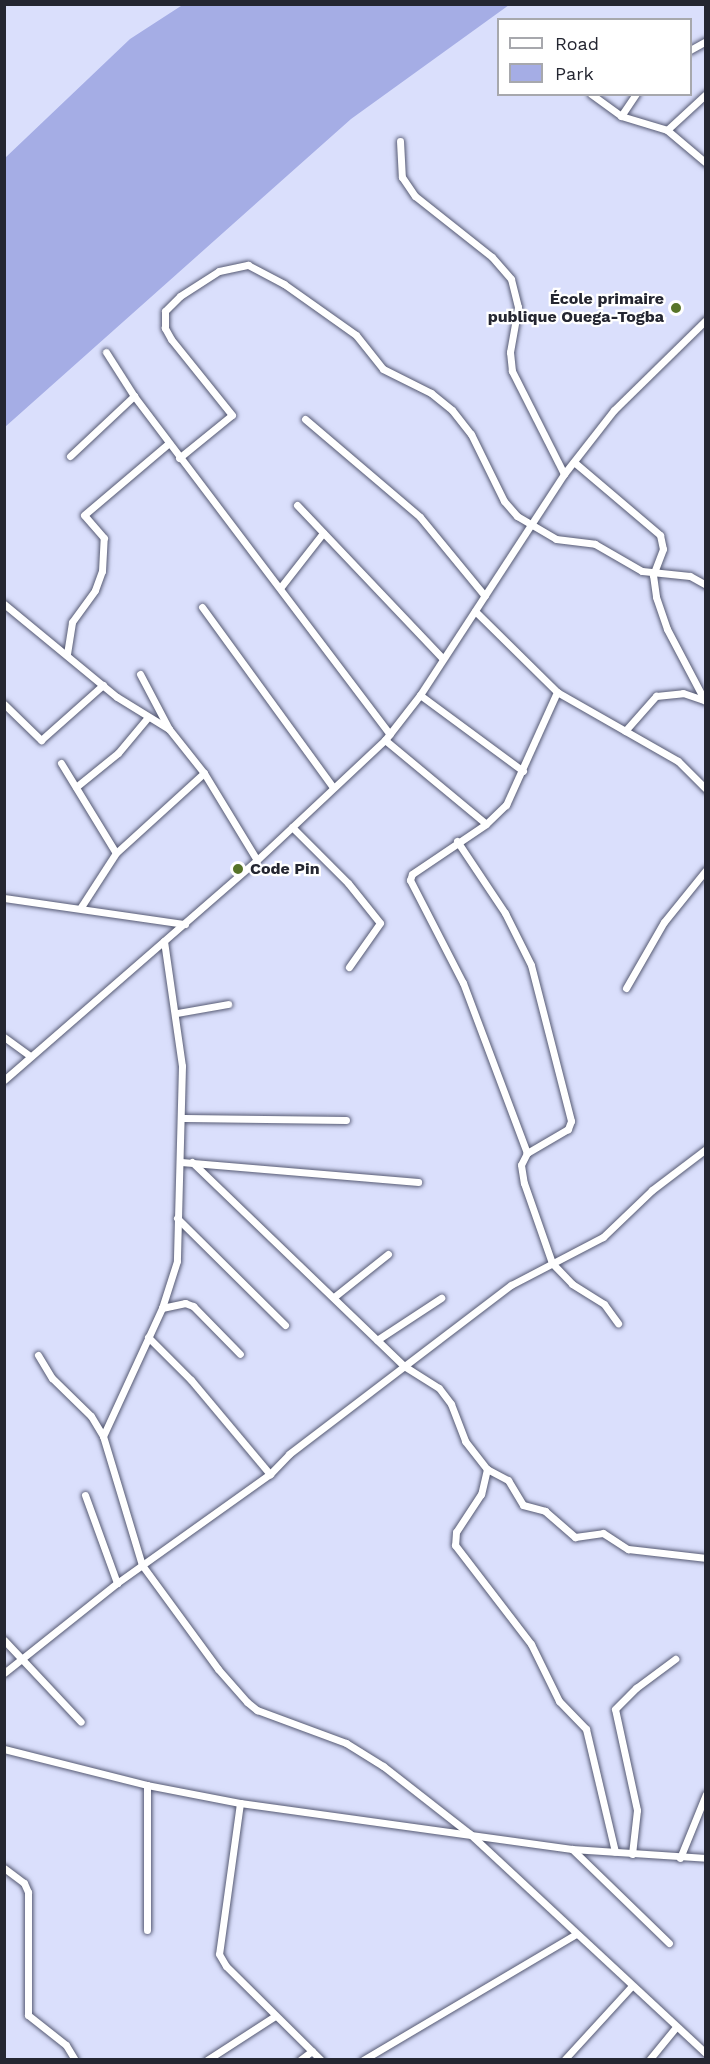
<!DOCTYPE html>
<html>
<head>
<meta charset="utf-8">
<style>
	body { margin:0 }
	#map { position:relative; width:710px; height:2064px; overflow:hidden; background:#dadffc; font-family:"Work Sans",sans-serif }
	div>[style] { position:absolute }
	.green>* { inset:0; background:#a5ade5 }
	.roads { filter:drop-shadow(0 0 2px #565a73) drop-shadow(0 0 2px #565a73) }
	.street>* { height:7px; margin:-3.5px; padding:0 3.5px; transform-origin:3.5px; border-radius:3.5px; background:#fff }
	.dots>* { width:16px; height:16px; translate:-50% -50%; box-sizing:border-box; border:3px solid #fff; border-radius:50% }
	span { translate:-50% -50%; white-space:nowrap; text-align:center; line-height:1.15; -webkit-text-stroke:4.5px #fff; paint-order:stroke }
	.poi-label { font-size:16px; color:#242631; font-weight:700 }
	.right { translate:-100% -50%; text-align:right }
	.left { translate:0 -50%; text-align:left }
	.frame { position:absolute; inset:0; border:6px solid #242631; pointer-events:none }
	.legend { position:absolute; left:497px; top:18px; width:195px; height:78px; box-sizing:border-box; background:#fff; border:2px solid #a7a8ad; margin:0; padding:8px 10px; list-style:none; font-size:18px; color:#242631 }
	.legend li { display:flex; align-items:center; gap:12px; height:30px }
	.legend b { width:30px; border:2px solid #a7a8ad }
</style>
</head>
<body>
<div id="map">
	<div class="green">
		<i style="clip-path:polygon(184px 4px,509px 5px,351px 119px,5px 427px,5px 158px,130px 39px)"></i>
	</div>
	<div class="roads">
		<div class="street">
			<i style="left:690px;top:50px;width:18px;rotate:-29deg"></i>
			<i style="left:591px;top:94px;width:37px;rotate:36deg"></i>
			<i style="left:621px;top:116px;width:48px;rotate:16.9deg"></i>
			<i style="left:667px;top:130px;width:51px;rotate:40.2deg"></i>
			<i style="left:621px;top:116px;width:27px;rotate:-56deg"></i>
			<i style="left:667px;top:130px;width:53px;rotate:-42.7deg"></i>
			<i style="left:400px;top:141px;width:36px;rotate:87deg"></i>
			<i style="left:402px;top:177px;width:23px;rotate:56deg"></i>
			<i style="left:415px;top:196px;width:98px;rotate:38.4deg"></i>
			<i style="left:492px;top:257px;width:29px;rotate:49deg"></i>
			<i style="left:511px;top:279px;width:29px;rotate:76deg"></i>
			<i style="left:518px;top:307px;width:46px;rotate:100.1deg"></i>
			<i style="left:510px;top:352px;width:19px;rotate:84deg"></i>
			<i style="left:512px;top:371px;width:115px;rotate:63.2deg"></i>
			<i style="left:106px;top:352px;width:52px;rotate:57.5deg"></i>
			<i style="left:134px;top:396px;width:424px;rotate:52.9deg"></i>
			<i style="left:305px;top:419px;width:151px;rotate:40.4deg"></i>
			<i style="left:420px;top:517px;width:102px;rotate:50.6deg"></i>
			<i style="left:70px;top:456px;width:88px;rotate:-43.2deg"></i>
			<i style="left:179px;top:458px;width:68px;rotate:-39.1deg"></i>
			<i style="left:232px;top:415px;width:97px;rotate:-128.8deg"></i>
			<i style="left:171px;top:339px;width:13px;rotate:-119deg"></i>
			<i style="left:165px;top:328px;width:17px;rotate:-90deg"></i>
			<i style="left:165px;top:311px;width:21px;rotate:-45deg"></i>
			<i style="left:180px;top:296px;width:46px;rotate:-32.7deg"></i>
			<i style="left:219px;top:271px;width:30px;rotate:-12deg"></i>
			<i style="left:248px;top:265px;width:41px;rotate:27.8deg"></i>
			<i style="left:284px;top:284px;width:88px;rotate:35.3deg"></i>
			<i style="left:356px;top:335px;width:43px;rotate:51.5deg"></i>
			<i style="left:383px;top:369px;width:54px;rotate:26.6deg"></i>
			<i style="left:431px;top:393px;width:27px;rotate:39deg"></i>
			<i style="left:452px;top:410px;width:31px;rotate:52deg"></i>
			<i style="left:471px;top:434px;width:75px;rotate:63.8deg"></i>
			<i style="left:504px;top:501px;width:20px;rotate:49deg"></i>
			<i style="left:517px;top:516px;width:45px;rotate:30.5deg"></i>
			<i style="left:556px;top:539px;width:39px;rotate:7deg"></i>
			<i style="left:595px;top:544px;width:54px;rotate:29.9deg"></i>
			<i style="left:642px;top:571px;width:48px;rotate:5.9deg"></i>
			<i style="left:690px;top:576px;width:18px;rotate:29deg"></i>
			<i style="left:574px;top:462px;width:113px;rotate:40.3deg"></i>
			<i style="left:660px;top:535px;width:14px;rotate:78deg"></i>
			<i style="left:663px;top:549px;width:28px;rotate:111deg"></i>
			<i style="left:653px;top:575px;width:22px;rotate:82deg"></i>
			<i style="left:656px;top:597px;width:34px;rotate:71deg"></i>
			<i style="left:667px;top:629px;width:81px;rotate:62.2deg"></i>
			<i style="left:297px;top:505px;width:212px;rotate:46.5deg"></i>
			<i style="left:280px;top:588px;width:70px;rotate:-52deg"></i>
			<i style="left:4px;top:604px;width:146px;rotate:39.5deg"></i>
			<i style="left:117px;top:697px;width:61px;rotate:31.6deg"></i>
			<i style="left:202px;top:607px;width:223px;rotate:54deg"></i>
			<i style="left:475px;top:611px;width:115px;rotate:44.6deg"></i>
			<i style="left:557px;top:692px;width:139px;rotate:29.7deg"></i>
			<i style="left:678px;top:761px;width:40px;rotate:45deg"></i>
			<i style="left:67px;top:654px;width:32px;rotate:-81deg"></i>
			<i style="left:72px;top:622px;width:39px;rotate:-54deg"></i>
			<i style="left:95px;top:590px;width:20px;rotate:-70deg"></i>
			<i style="left:102px;top:571px;width:33px;rotate:-87deg"></i>
			<i style="left:104px;top:538px;width:30px;rotate:-131deg"></i>
			<i style="left:84px;top:515px;width:111px;rotate:-40.3deg"></i>
			<i style="left:140px;top:674px;width:62px;rotate:62.2deg"></i>
			<i style="left:169px;top:729px;width:56px;rotate:51.5deg"></i>
			<i style="left:204px;top:773px;width:102px;rotate:58.7deg"></i>
			<i style="left:420px;top:695px;width:128px;rotate:36.4deg"></i>
			<i style="left:4px;top:704px;width:52px;rotate:44.2deg"></i>
			<i style="left:41px;top:740px;width:83px;rotate:-41.6deg"></i>
			<i style="left:625px;top:731px;width:47px;rotate:-48.5deg"></i>
			<i style="left:656px;top:696px;width:27px;rotate:-6deg"></i>
			<i style="left:683px;top:693px;width:24px;rotate:19deg"></i>
			<i style="left:385px;top:740px;width:131px;rotate:39.7deg"></i>
			<i style="left:61px;top:763px;width:105px;rotate:58.6deg"></i>
			<i style="left:76px;top:787px;width:54px;rotate:-39deg"></i>
			<i style="left:118px;top:753px;width:47px;rotate:-50.2deg"></i>
			<i style="left:292px;top:827px;width:79px;rotate:45deg"></i>
			<i style="left:348px;top:883px;width:51px;rotate:51.3deg"></i>
			<i style="left:380px;top:923px;width:54px;rotate:125.2deg"></i>
			<i style="left:457px;top:841px;width:87px;rotate:56.3deg"></i>
			<i style="left:505px;top:913px;width:58px;rotate:63.4deg"></i>
			<i style="left:531px;top:965px;width:161px;rotate:75.6deg"></i>
			<i style="left:571px;top:1121px;width:9px;rotate:111deg"></i>
			<i style="left:568px;top:1129px;width:48px;rotate:149.7deg"></i>
			<i style="left:527px;top:1153px;width:13px;rotate:117deg"></i>
			<i style="left:521px;top:1165px;width:18px;rotate:81deg"></i>
			<i style="left:524px;top:1183px;width:85px;rotate:70.7deg"></i>
			<i style="left:552px;top:1263px;width:29px;rotate:46deg"></i>
			<i style="left:572px;top:1284px;width:38px;rotate:32deg"></i>
			<i style="left:604px;top:1304px;width:24px;rotate:54deg"></i>
			<i style="left:4px;top:898px;width:183px;rotate:8.2deg"></i>
			<i style="left:81px;top:907px;width:64px;rotate:-57.1deg"></i>
			<i style="left:116px;top:853px;width:119px;rotate:-42.3deg"></i>
			<i style="left:164px;top:941px;width:126px;rotate:81.8deg"></i>
			<i style="left:182px;top:1066px;width:195px;rotate:91.5deg"></i>
			<i style="left:177px;top:1261px;width:49px;rotate:107.7deg"></i>
			<i style="left:162px;top:1308px;width:141px;rotate:114.7deg"></i>
			<i style="left:103px;top:1436px;width:135px;rotate:73.2deg"></i>
			<i style="left:142px;top:1565px;width:129px;rotate:53.8deg"></i>
			<i style="left:218px;top:1669px;width:44px;rotate:48.7deg"></i>
			<i style="left:247px;top:1702px;width:13px;rotate:39deg"></i>
			<i style="left:257px;top:1710px;width:95px;rotate:20.3deg"></i>
			<i style="left:346px;top:1743px;width:44px;rotate:31.9deg"></i>
			<i style="left:383px;top:1766px;width:110px;rotate:38deg"></i>
			<i style="left:470px;top:1834px;width:322px;rotate:42.9deg"></i>
			<i style="left:626px;top:988px;width:76px;rotate:-60.1deg"></i>
			<i style="left:664px;top:922px;width:67px;rotate:-51.1deg"></i>
			<i style="left:177px;top:1013px;width:52px;rotate:-10deg"></i>
			<i style="left:4px;top:1037px;width:31px;rotate:36deg"></i>
			<i style="left:4px;top:1080px;width:335px;rotate:-41deg"></i>
			<i style="left:257px;top:860px;width:175px;rotate:-43.2deg"></i>
			<i style="left:385px;top:740px;width:57px;rotate:-52.1deg"></i>
			<i style="left:420px;top:695px;width:264px;rotate:-56.9deg"></i>
			<i style="left:564px;top:474px;width:81px;rotate:-52deg"></i>
			<i style="left:614px;top:410px;width:129px;rotate:-44.4deg"></i>
			<i style="left:184px;top:1118px;width:162px;rotate:0.7deg"></i>
			<i style="left:527px;top:1153px;width:182px;rotate:-110.6deg"></i>
			<i style="left:463px;top:983px;width:116px;rotate:-117.2deg"></i>
			<i style="left:410px;top:880px;width:6px;rotate:-72deg"></i>
			<i style="left:412px;top:874px;width:89px;rotate:-34deg"></i>
			<i style="left:486px;top:824px;width:28px;rotate:-44deg"></i>
			<i style="left:506px;top:805px;width:124px;rotate:-65.7deg"></i>
			<i style="left:181px;top:1162px;width:238px;rotate:4.8deg"></i>
			<i style="left:192px;top:1162px;width:294px;rotate:43.9deg"></i>
			<i style="left:404px;top:1366px;width:41px;rotate:32.2deg"></i>
			<i style="left:439px;top:1388px;width:20px;rotate:53deg"></i>
			<i style="left:451px;top:1404px;width:40px;rotate:69deg"></i>
			<i style="left:465px;top:1441px;width:36px;rotate:52deg"></i>
			<i style="left:487px;top:1469px;width:24px;rotate:28deg"></i>
			<i style="left:508px;top:1480px;width:29px;rotate:59deg"></i>
			<i style="left:523px;top:1505px;width:23px;rotate:15deg"></i>
			<i style="left:545px;top:1511px;width:40px;rotate:41deg"></i>
			<i style="left:575px;top:1537px;width:28px;rotate:-8deg"></i>
			<i style="left:603px;top:1533px;width:30px;rotate:33deg"></i>
			<i style="left:628px;top:1549px;width:79px;rotate:6.6deg"></i>
			<i style="left:177px;top:1218px;width:152px;rotate:44.7deg"></i>
			<i style="left:334px;top:1297px;width:69px;rotate:-38.5deg"></i>
			<i style="left:162px;top:1308px;width:24px;rotate:-12deg"></i>
			<i style="left:185px;top:1303px;width:9px;rotate:21deg"></i>
			<i style="left:193px;top:1306px;width:67px;rotate:45.6deg"></i>
			<i style="left:148px;top:1337px;width:61px;rotate:45deg"></i>
			<i style="left:191px;top:1380px;width:123px;rotate:50deg"></i>
			<i style="left:377px;top:1340px;width:77px;rotate:-33.3deg"></i>
			<i style="left:38px;top:1355px;width:27px;rotate:59deg"></i>
			<i style="left:52px;top:1378px;width:54px;rotate:44.3deg"></i>
			<i style="left:91px;top:1416px;width:23px;rotate:59deg"></i>
			<i style="left:487px;top:1469px;width:26px;rotate:103deg"></i>
			<i style="left:481px;top:1494px;width:45px;rotate:123.3deg"></i>
			<i style="left:456px;top:1532px;width:13px;rotate:94deg"></i>
			<i style="left:455px;top:1545px;width:125px;rotate:52.5deg"></i>
			<i style="left:531px;top:1644px;width:64px;rotate:63.8deg"></i>
			<i style="left:559px;top:1701px;width:39px;rotate:46deg"></i>
			<i style="left:586px;top:1729px;width:126px;rotate:76.7deg"></i>
			<i style="left:85px;top:1495px;width:94px;rotate:70deg"></i>
			<i style="left:4px;top:1640px;width:112px;rotate:46.8deg"></i>
			<i style="left:4px;top:1673px;width:144px;rotate:-38.5deg"></i>
			<i style="left:117px;top:1583px;width:188px;rotate:-35.5deg"></i>
			<i style="left:270px;top:1474px;width:28px;rotate:-46deg"></i>
			<i style="left:289px;top:1454px;width:279px;rotate:-37.3deg"></i>
			<i style="left:511px;top:1285px;width:104px;rotate:-27.6deg"></i>
			<i style="left:603px;top:1237px;width:68px;rotate:-43.8deg"></i>
			<i style="left:652px;top:1190px;width:68px;rotate:-37.2deg"></i>
			<i style="left:4px;top:1749px;width:147px;rotate:14.1deg"></i>
			<i style="left:147px;top:1785px;width:95px;rotate:11deg"></i>
			<i style="left:240px;top:1803px;width:335px;rotate:7.9deg"></i>
			<i style="left:572px;top:1849px;width:134px;rotate:3.8deg"></i>
			<i style="left:147px;top:1785px;width:145px;rotate:90deg"></i>
			<i style="left:240px;top:1803px;width:152px;rotate:97.9deg"></i>
			<i style="left:219px;top:1954px;width:14px;rotate:60deg"></i>
			<i style="left:226px;top:1966px;width:134px;rotate:44.7deg"></i>
			<i style="left:572px;top:1849px;width:135px;rotate:44.1deg"></i>
			<i style="left:632px;top:1854px;width:44px;rotate:-83.5deg"></i>
			<i style="left:637px;top:1810px;width:103px;rotate:-102.3deg"></i>
			<i style="left:615px;top:1709px;width:30px;rotate:-45deg"></i>
			<i style="left:636px;top:1688px;width:49px;rotate:-36.6deg"></i>
			<i style="left:680px;top:1858px;width:69px;rotate:-67.9deg"></i>
			<i style="left:4px;top:1868px;width:25px;rotate:37deg"></i>
			<i style="left:24px;top:1883px;width:10px;rotate:66deg"></i>
			<i style="left:28px;top:1892px;width:123px;rotate:90deg"></i>
			<i style="left:28px;top:2015px;width:48px;rotate:38.3deg"></i>
			<i style="left:66px;top:2045px;width:17px;rotate:59deg"></i>
			<i style="left:207px;top:2060px;width:81px;rotate:-32.9deg"></i>
			<i style="left:300px;top:2060px;width:15px;rotate:-37deg"></i>
			<i style="left:363px;top:2060px;width:247px;rotate:-30.6deg"></i>
			<i style="left:564px;top:2060px;width:99px;rotate:-47.5deg"></i>
			<i style="left:649px;top:2060px;width:43px;rotate:-50.7deg"></i>
		</div>
	</div>
	<div class="dots">
		<i style="left:676px;top:308px;background:#577429"></i>
		<i style="left:238px;top:869px;background:#577429"></i>
	</div>
	<div class="poi-label">
		<span class="right" style="left:664px;top:308px">École primaire<br>publique Ouega-Togba</span>
		<span class="left" style="left:250px;top:869px">Code Pin</span>
	</div>
	<div class="frame"></div>
	<ul class="legend">
	<li><b style="height:8px;background:#fff"></b>Road</li>
	<li><b style="height:16px;background:#a5ade5"></b>Park</li>
	</ul>
</div>
</body>
</html>
